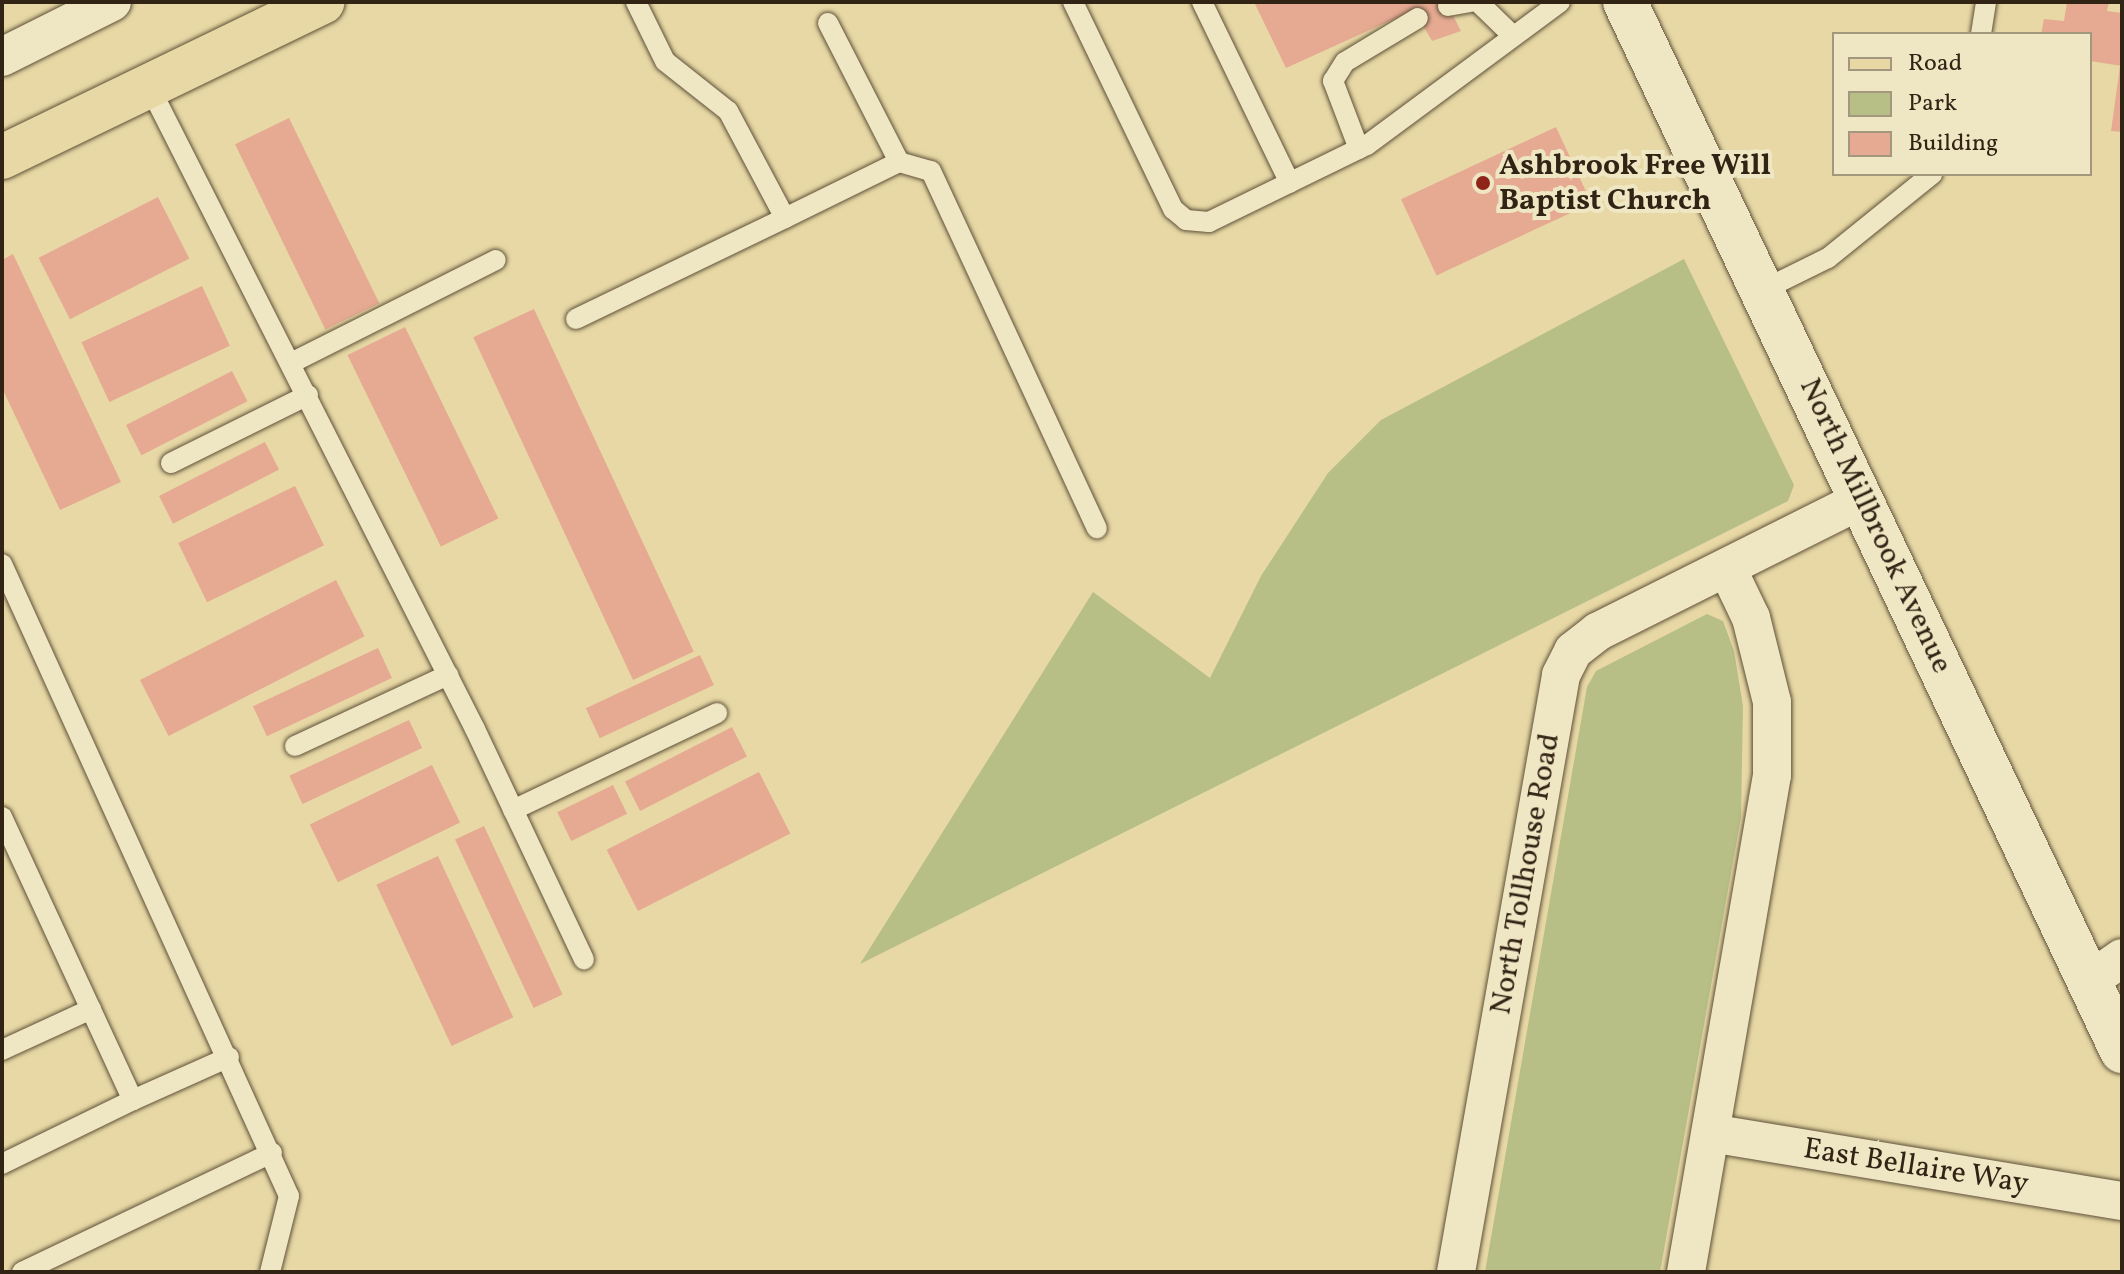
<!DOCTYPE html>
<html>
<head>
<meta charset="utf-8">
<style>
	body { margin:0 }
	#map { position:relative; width:2124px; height:1274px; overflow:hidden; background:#e7d8a5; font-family:Vollkorn,serif }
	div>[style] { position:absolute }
	.green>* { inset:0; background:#b7be86 }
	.building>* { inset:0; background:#e6aa92; transform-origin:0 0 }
	.roads { filter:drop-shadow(0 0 2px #5f5139) drop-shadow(0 0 2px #5f5139) }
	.service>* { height:20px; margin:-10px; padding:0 10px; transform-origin:10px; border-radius:10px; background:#efe6c4 }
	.minor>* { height:38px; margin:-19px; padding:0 19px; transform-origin:19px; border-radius:19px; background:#efe6c4 }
	.tertiary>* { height:44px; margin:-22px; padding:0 22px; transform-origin:22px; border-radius:22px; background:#efe6c4 }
	.primary>* { height:44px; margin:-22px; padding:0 22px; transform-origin:22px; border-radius:22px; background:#e7d8a5 }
	.dots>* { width:22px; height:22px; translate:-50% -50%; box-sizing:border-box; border:4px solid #efe6c4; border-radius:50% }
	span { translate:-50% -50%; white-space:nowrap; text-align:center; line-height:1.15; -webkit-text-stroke:8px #efe6c4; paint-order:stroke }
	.poi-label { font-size:30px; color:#322415; font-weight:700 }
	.left { translate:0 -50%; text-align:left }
	.street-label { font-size:30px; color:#322415 }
	.frame { position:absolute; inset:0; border:4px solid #322415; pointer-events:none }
	.legend { position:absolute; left:1832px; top:32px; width:260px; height:144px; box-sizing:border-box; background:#efe6c4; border:2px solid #a3987e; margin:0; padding:10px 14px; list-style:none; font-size:24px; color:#322415 }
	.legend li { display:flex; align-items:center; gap:16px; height:40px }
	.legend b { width:40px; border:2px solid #a3987e }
</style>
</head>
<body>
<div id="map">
	<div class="green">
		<i style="clip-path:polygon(1684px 259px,1794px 485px,1788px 501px,860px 964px,1093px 592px,1210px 678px,1261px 576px,1328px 473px,1381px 420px)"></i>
		<i style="clip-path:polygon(1707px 614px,1723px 621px,1734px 651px,1743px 706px,1741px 817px,1660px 1272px,1485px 1272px,1587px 687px,1596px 671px)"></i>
	</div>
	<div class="building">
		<i style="clip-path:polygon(1254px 2px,1446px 2px,1461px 31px,1432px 41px,1414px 10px,1286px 68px)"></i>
		<i style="clip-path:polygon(2067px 2px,2109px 2px,2107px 11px,2122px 13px,2122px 66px,2090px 61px,2090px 34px,2041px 34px,2044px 19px,2064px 21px)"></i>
		<i style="clip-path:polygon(2120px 66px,2122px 66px,2122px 132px,2111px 131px)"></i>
		<i style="left:289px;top:118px;width:206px;height:60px;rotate:64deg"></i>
		<i style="left:1556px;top:127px;width:84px;height:171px;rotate:65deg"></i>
		<i style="left:158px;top:197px;width:69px;height:134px;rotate:63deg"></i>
		<i style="clip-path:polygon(13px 254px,121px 482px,60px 510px,2px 388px,2px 260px)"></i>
		<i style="left:202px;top:286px;width:66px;height:133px;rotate:65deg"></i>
		<i style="left:534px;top:309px;width:378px;height:67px;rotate:65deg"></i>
		<i style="left:405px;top:327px;width:213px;height:64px;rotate:64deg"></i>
		<i style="left:232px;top:371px;width:34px;height:119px;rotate:63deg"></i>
		<i style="left:265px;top:442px;width:31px;height:119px;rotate:63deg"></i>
		<i style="left:295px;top:486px;width:66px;height:130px;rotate:64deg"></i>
		<i style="left:336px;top:580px;width:63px;height:220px;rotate:63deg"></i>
		<i style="left:378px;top:648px;width:33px;height:138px;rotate:65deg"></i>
		<i style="left:700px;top:655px;width:33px;height:126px;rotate:65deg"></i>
		<i style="left:409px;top:720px;width:31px;height:132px;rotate:65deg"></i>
		<i style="left:732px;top:727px;width:33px;height:120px;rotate:63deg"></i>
		<i style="left:432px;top:765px;width:64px;height:136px;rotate:64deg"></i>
		<i style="left:759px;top:772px;width:69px;height:171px;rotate:63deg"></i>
		<i style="left:613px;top:785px;width:32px;height:62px;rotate:64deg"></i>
		<i style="left:484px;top:826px;width:186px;height:32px;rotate:65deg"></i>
		<i style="left:438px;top:856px;width:178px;height:68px;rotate:65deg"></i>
	</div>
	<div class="roads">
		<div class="service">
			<i style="left:1073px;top:2px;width:230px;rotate:64.2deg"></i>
			<i style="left:1173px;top:209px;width:17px;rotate:40deg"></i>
			<i style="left:1186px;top:220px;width:23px;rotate:5deg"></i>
			<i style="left:1209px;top:222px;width:176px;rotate:-26deg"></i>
			<i style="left:1367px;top:145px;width:240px;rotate:-36.5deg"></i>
			<i style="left:1202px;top:2px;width:201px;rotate:64.1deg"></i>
			<i style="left:1478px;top:2px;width:46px;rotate:44.1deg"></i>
			<i style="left:1448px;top:6px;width:23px;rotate:-10deg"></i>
			<i style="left:828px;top:23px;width:156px;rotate:62.9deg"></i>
			<i style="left:1981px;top:34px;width:32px;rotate:-81deg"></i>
			<i style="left:149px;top:86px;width:721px;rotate:63.12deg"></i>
			<i style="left:475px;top:729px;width:255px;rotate:64.7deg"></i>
			<i style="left:1359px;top:149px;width:73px;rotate:-110.9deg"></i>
			<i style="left:1333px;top:81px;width:22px;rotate:-58deg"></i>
			<i style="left:1345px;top:62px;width:85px;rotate:-31.1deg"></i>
			<i style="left:785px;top:218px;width:127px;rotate:-26.2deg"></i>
			<i style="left:899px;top:162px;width:33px;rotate:16deg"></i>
			<i style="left:931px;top:171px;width:394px;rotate:65.1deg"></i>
			<i style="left:1765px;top:289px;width:70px;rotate:-26.2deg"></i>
			<i style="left:1828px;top:258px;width:134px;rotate:-38.9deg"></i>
			<i style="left:576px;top:319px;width:232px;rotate:-25.8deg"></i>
			<i style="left:785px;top:218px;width:121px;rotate:-118deg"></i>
			<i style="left:728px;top:111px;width:80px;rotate:-141.6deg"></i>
			<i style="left:665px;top:61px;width:66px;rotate:-116.2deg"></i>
			<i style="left:291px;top:363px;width:229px;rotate:-26.7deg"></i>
			<i style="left:171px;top:463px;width:153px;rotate:-26.4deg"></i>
			<i style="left:2px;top:564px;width:694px;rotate:65.58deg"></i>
			<i style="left:289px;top:1196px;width:78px;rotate:104deg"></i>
			<i style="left:295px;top:746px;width:169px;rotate:-24.9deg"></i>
			<i style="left:513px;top:810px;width:226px;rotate:-25.4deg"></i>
			<i style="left:2px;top:817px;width:312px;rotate:65.2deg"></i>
			<i style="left:133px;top:1100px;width:146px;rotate:154deg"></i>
			<i style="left:2px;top:1050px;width:98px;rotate:-24.7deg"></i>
			<i style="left:133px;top:1100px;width:105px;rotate:-24.1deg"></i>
			<i style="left:22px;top:1272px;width:277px;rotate:-25.5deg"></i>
		</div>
		<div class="minor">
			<i style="left:2px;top:57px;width:123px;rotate:-26.6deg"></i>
			<i style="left:2089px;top:981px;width:40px;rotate:-34.9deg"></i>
			<i style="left:1711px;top:1133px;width:417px;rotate:9.4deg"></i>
			<i style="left:1456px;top:1272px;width:606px;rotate:-80.02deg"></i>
			<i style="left:1561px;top:675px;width:27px;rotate:-63deg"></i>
			<i style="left:1573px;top:651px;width:31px;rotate:-38deg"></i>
			<i style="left:1597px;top:632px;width:295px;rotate:-26.6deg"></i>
			<i style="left:1686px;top:1272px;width:504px;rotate:-80.18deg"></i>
			<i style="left:1772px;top:775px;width:73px;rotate:-90deg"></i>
			<i style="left:1772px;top:702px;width:87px;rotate:-104deg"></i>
			<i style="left:1751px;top:618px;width:55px;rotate:-115.6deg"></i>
		</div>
		<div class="tertiary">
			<i style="left:1625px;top:2px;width:1161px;rotate:64.65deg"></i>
		</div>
		<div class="primary">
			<i style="left:2px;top:157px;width:356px;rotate:-25.8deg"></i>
		</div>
	</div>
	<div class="dots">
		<i style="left:1483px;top:183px;background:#8f2418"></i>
	</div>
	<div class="poi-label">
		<span class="left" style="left:1499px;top:183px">Ashbrook Free Will<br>Baptist Church</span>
	</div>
	<div class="street-label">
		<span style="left:1875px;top:526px;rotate:65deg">North Millbrook Avenue</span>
		<span style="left:1526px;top:874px;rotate:-80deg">North Tollhouse Road</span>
		<span style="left:1916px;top:1167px;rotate:9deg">East Bellaire Way</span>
	</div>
	<div class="frame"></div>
	<ul class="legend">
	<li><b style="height:10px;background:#e7d8a5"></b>Road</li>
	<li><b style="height:22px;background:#b7be86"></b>Park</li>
	<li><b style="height:22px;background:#e6aa92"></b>Building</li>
	</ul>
</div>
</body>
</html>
